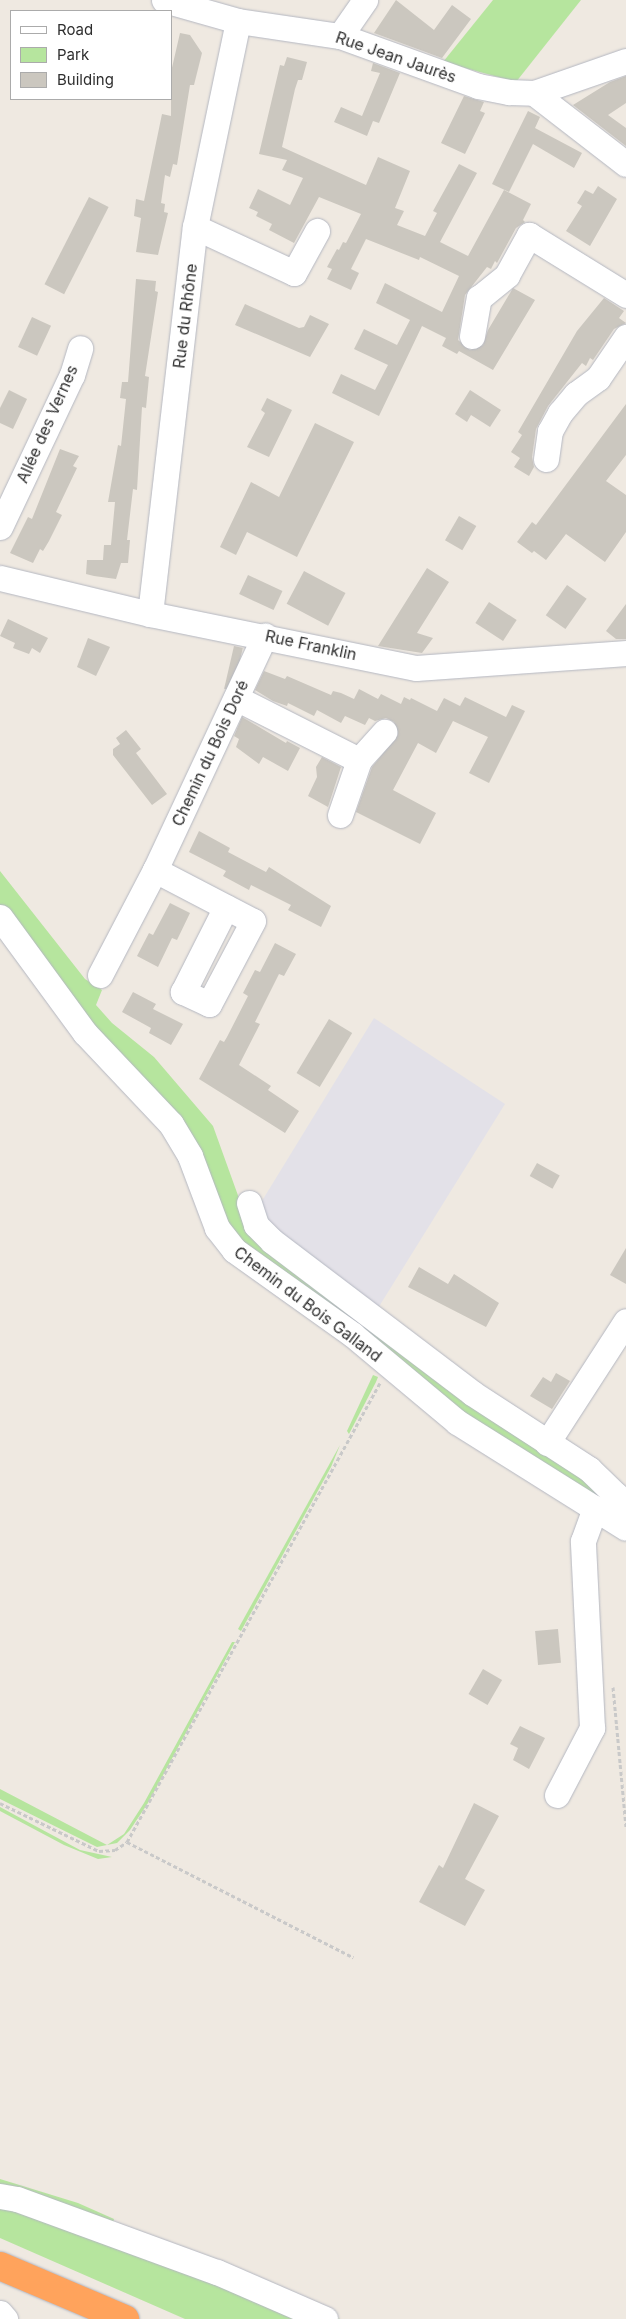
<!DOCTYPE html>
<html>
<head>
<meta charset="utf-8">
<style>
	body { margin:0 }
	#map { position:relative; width:626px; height:2319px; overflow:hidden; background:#efe9e1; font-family:Inter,sans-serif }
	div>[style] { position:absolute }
	.industrial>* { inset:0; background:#e3e1e8 }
	.green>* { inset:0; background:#b6e59e }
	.building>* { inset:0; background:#cbc7bf; transform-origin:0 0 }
	.path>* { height:3px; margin-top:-1.5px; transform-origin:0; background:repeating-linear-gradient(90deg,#c9c9c9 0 4px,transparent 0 6.5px) }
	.roads { filter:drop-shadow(0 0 1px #b4b7c1) drop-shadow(0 0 1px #b4b7c1) }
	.minor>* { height:25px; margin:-12.5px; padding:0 12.5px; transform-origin:12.5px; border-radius:12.5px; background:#fff }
	.highway>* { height:28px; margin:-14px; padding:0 14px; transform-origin:14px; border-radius:14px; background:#ffa35c }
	span { translate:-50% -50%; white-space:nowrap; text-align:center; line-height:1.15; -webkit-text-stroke:4.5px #fff; paint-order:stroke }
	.street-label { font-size:16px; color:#2e2e2e }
	.legend { position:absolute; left:10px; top:10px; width:162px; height:90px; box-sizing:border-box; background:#fff; border:1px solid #ababab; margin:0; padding:6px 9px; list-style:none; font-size:15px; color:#2e2e2e }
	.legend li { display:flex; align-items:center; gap:10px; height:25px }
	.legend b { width:25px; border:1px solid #ababab }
</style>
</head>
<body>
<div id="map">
	<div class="industrial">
		<i style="clip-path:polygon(374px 1018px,505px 1104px,375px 1313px,261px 1227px,257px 1209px)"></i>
	</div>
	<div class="green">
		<i style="clip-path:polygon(493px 0,581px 0,516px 82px,443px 62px)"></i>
		<i style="clip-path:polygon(0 871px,85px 979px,102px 990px,96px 1005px,112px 1023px,154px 1057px,213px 1126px,240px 1201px,553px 1452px,611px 1505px,525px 1458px,242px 1250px,118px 1058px,0 909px)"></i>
		<i style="clip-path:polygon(373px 1375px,378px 1377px,376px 1382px,349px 1434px,347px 1431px)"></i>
		<i style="clip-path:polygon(340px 1445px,331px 1467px,241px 1631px,238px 1629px)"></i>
		<i style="clip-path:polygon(232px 1642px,235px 1642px,148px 1803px,130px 1830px,117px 1843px,97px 1847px,0 1799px,0 1789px,107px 1845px,124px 1834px,144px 1803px)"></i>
		<i style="clip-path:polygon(0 1807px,80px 1850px,112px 1857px,98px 1859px,64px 1845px,0 1811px)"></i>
		<i style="clip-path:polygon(0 2179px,78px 2203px,114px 2219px,112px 2226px,340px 2319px,185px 2319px,0 2238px)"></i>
	</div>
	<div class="building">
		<i style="clip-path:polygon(396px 0,434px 30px,452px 5px,471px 19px,442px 58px,374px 33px)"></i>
		<i style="clip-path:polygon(180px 33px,190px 35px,202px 53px,194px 85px,190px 85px,177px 165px,173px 164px,170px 177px,165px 175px,161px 203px,165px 204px,164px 212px,168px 213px,158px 255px,136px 252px,141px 218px,134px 216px,136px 199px,144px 201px,162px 114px,171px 116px,171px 72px)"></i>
		<i style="clip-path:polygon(287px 57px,307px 62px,302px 80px,298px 80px,295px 89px,282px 147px,366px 185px,378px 157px,410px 171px,395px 208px,404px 211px,397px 225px,425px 236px,437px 213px,433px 211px,459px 164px,477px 173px,440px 242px,468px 256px,504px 190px,531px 204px,523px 220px,525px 222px,516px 228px,497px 263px,495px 261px,491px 269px,487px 267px,465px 295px,458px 340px,470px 350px,483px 345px,488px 330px,513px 288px,535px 300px,493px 370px,459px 351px,457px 354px,442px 346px,446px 338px,422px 326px,379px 416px,332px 393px,341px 374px,375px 390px,388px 365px,354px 349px,364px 329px,397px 345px,410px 320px,376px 303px,385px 283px,442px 312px,459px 276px,420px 257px,419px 260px,366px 239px,351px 269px,359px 273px,351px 290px,327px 279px,332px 269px,327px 267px,337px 249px,339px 250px,343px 242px,346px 243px,361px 214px,319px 197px,294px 243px,269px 230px,272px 224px,256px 216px,258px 212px,249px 208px,258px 189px,290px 205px,303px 178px,282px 170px,287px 160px,259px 154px,280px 65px,284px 66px)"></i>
		<i style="clip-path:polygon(373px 63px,400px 73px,379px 123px,373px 121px,367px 136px,334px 122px,341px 107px,362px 116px,380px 73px,371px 71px)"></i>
		<i style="clip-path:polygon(626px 76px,626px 103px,608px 115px,626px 128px,626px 146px,573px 105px,610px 82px)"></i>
		<i style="clip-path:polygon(464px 96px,484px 102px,480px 111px,485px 113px,465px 154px,441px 143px)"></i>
		<i style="clip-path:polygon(528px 111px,540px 117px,535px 128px,582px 153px,574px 168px,533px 144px,509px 192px,492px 184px)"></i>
		<i style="clip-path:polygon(598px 186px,617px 199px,590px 246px,566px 231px,582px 206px,577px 203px,585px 190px,593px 194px)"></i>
		<i style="left:89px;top:197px;width:22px;height:98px;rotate:27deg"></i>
		<i style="clip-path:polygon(136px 279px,156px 281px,155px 291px,158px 292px,145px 376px,149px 377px,146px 408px,142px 407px,137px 490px,133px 489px,127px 540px,130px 540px,128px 563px,121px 563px,116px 579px,94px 576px,86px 574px,87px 560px,103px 560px,104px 545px,111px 545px,115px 502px,108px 502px,118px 445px,121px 446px,126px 399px,120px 398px,122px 382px,128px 382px)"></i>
		<i style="clip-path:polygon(604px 298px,624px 311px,619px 318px,626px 323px,614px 329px,593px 360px,590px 358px,586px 366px,582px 363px,548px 406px,536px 429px,532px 457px,534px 467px,529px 476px,514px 467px,520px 458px,511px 452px,522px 435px,518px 432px,577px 331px)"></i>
		<i style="clip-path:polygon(245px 304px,299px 328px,304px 327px,310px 315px,329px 324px,310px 357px,235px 325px)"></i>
		<i style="left:32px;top:317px;width:21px;height:33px;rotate:25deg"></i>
		<i style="clip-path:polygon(9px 390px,27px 399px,13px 429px,0 423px,0 408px)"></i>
		<i style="clip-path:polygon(470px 390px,501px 410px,490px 427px,471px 415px,467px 422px,455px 414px)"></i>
		<i style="clip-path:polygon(267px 398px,292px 410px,269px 457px,247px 447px,265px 413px,261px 410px)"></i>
		<i style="clip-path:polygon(626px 404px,626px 455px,606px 481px,626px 495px,626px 532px,605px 562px,566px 534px,546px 560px,534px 551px,532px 553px,517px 542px,532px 522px,536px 525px)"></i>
		<i style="clip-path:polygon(315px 423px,354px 442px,297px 557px,247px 532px,236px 555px,220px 547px,251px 482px,279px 497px)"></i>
		<i style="clip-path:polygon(60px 449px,79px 456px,73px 466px,77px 468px,56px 512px,62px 515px,49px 541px,43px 551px,40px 549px,33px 563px,10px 553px,28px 517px,32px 519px)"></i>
		<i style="left:459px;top:516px;width:20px;height:28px;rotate:30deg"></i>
		<i style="clip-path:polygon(427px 568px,449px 582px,417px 633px,433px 638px,422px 653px,378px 646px)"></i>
		<i style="left:304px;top:571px;width:47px;height:37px;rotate:28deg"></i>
		<i style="left:248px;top:575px;width:38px;height:21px;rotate:25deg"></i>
		<i style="left:567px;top:585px;width:24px;height:37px;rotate:35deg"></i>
		<i style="left:489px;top:602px;width:33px;height:25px;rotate:33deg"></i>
		<i style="clip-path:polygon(626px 604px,626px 639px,616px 639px,606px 631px)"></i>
		<i style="clip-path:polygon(8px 619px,48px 638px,40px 653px,32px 648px,29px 654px,13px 648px,15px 643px,0 636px)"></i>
		<i style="clip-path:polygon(88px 638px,110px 647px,96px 676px,77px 667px)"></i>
		<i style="left:234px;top:646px;width:9px;height:44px;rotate:13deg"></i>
		<i style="clip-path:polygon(264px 671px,285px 679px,287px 676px,331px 695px,333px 691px,341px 693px,354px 699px,359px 689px,378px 699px,381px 694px,401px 704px,404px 697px,410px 700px,411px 698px,437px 711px,444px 698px,460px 706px,465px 697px,506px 717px,512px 705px,525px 711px,489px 783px,469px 773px,488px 737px,453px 721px,436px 753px,418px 743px,393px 790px,436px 813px,420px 844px,356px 812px,372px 767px,398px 735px,394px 722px,386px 718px,375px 721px,369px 718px,365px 725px,345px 716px,341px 723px,317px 710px,314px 716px,288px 703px,287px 706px,273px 701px,255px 690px)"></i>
		<i style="clip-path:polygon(242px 717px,286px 743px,287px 741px,300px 748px,288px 771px,263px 757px,259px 764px,236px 747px,239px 739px,234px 736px)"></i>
		<i style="clip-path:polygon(126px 730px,141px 749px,136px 753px,167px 794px,152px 805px,113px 755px,113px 749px,120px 744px,116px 738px)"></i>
		<i style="clip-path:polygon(322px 757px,341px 767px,328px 807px,308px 796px,317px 777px,316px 767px)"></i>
		<i style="clip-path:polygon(199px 831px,230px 848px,228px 852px,266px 872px,269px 867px,331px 906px,321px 927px,288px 910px,291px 905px,251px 885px,249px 890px,223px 876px,226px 871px,189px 852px)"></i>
		<i style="clip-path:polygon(170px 903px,190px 913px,177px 940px,172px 938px,158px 967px,137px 956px,149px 933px,153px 935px)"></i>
		<i style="clip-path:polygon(275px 943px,296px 954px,284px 976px,279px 974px,255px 1022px,260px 1024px,239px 1065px,271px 1086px,268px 1090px,299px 1111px,285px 1133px,199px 1079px,220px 1040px,224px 1042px,227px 1037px,248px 996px,243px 993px,255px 970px,260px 972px)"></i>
		<i style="clip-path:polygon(133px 992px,156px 1004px,153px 1009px,183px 1024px,171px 1045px,149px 1033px,151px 1028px,122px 1012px)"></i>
		<i style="left:329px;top:1019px;width:27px;height:63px;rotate:31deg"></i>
		<i style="left:537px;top:1163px;width:26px;height:15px;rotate:29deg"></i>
		<i style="clip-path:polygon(626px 1248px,626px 1284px,610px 1275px)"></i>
		<i style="clip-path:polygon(419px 1267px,448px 1284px,454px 1274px,499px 1303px,486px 1327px,408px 1287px)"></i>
		<i style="clip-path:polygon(556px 1373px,570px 1381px,552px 1409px,530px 1396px,543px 1377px,551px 1382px)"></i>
		<i style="left:558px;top:1629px;width:34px;height:23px;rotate:85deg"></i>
		<i style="left:483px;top:1669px;width:22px;height:29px;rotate:30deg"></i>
		<i style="clip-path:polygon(520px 1726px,545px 1738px,529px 1769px,513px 1760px,518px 1748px,510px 1744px)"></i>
		<i style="clip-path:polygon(474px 1803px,499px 1816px,465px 1879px,485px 1890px,465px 1926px,419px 1902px,439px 1865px,443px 1868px)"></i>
	</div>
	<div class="path">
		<i style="left:613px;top:1687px;width:140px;rotate:84.7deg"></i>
		<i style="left:0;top:1803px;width:110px;rotate:25.9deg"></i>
		<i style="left:99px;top:1851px;width:16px;rotate:-4deg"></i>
		<i style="left:115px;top:1850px;width:14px;rotate:-34deg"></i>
		<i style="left:127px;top:1842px;width:524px;rotate:-61.14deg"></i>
		<i style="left:127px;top:1842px;width:254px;rotate:27deg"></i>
	</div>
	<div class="roads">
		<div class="minor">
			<i style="left:164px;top:0;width:77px;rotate:15.8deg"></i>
			<i style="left:238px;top:21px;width:103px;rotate:8.4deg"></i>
			<i style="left:340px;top:36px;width:147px;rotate:19.9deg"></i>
			<i style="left:478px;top:86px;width:32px;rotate:11deg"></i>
			<i style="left:509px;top:92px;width:25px;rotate:2deg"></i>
			<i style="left:534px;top:93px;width:97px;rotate:-19.2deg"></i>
			<i style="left:340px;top:36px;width:44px;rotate:-55.2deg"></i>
			<i style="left:534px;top:93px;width:116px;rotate:37.7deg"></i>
			<i style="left:195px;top:227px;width:109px;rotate:24.9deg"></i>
			<i style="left:294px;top:273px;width:48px;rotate:-61.3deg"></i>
			<i style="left:472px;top:336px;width:39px;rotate:-80deg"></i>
			<i style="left:479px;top:298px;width:36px;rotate:-39deg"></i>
			<i style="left:507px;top:275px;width:46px;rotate:-61.2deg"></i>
			<i style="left:529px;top:235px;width:114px;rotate:31.7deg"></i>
			<i style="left:546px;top:459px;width:28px;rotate:-82deg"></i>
			<i style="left:550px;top:431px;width:21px;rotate:-61deg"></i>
			<i style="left:560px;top:413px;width:25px;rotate:-50deg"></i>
			<i style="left:576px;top:394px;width:27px;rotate:-36deg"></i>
			<i style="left:598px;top:378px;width:50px;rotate:-55.7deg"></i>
			<i style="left:0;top:527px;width:168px;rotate:-64.7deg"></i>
			<i style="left:72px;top:375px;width:28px;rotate:-73deg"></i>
			<i style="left:0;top:578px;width:154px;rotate:13.5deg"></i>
			<i style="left:150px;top:614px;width:271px;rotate:11.5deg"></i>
			<i style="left:416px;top:668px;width:211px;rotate:-4.1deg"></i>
			<i style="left:150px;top:614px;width:390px;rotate:-83.4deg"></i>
			<i style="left:195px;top:227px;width:210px;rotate:-78.2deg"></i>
			<i style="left:236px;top:698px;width:138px;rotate:26.8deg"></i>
			<i style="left:340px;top:815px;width:58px;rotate:-70.9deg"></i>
			<i style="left:359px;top:760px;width:38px;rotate:-48deg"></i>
			<i style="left:155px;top:870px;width:110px;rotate:27.5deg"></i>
			<i style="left:253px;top:921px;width:94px;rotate:117.9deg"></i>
			<i style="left:209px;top:1004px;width:29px;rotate:-155deg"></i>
			<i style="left:183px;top:992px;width:95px;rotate:-63.2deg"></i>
			<i style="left:0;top:917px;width:144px;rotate:53.8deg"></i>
			<i style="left:85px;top:1033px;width:125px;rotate:46.6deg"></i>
			<i style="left:171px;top:1124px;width:37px;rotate:59deg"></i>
			<i style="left:190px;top:1156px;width:77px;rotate:69.4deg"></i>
			<i style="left:217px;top:1228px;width:28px;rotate:52deg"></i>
			<i style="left:234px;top:1250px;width:146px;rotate:35.5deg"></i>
			<i style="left:353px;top:1335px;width:136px;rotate:39.9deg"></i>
			<i style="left:457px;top:1422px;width:199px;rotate:32.1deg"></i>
			<i style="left:100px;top:975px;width:119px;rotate:-62.4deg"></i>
			<i style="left:155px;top:870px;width:259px;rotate:-64.9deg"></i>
			<i style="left:249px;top:1203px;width:23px;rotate:72deg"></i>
			<i style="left:256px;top:1225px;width:23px;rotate:45deg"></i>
			<i style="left:272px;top:1241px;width:251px;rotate:37.2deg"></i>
			<i style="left:472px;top:1393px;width:140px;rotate:33deg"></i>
			<i style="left:589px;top:1469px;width:37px;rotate:44deg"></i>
			<i style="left:616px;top:1495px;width:18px;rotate:56deg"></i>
			<i style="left:547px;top:1443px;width:145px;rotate:-57.1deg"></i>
			<i style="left:557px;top:1795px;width:76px;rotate:-62.4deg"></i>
			<i style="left:592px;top:1728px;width:187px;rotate:-92.8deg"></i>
			<i style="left:583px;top:1541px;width:35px;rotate:-70deg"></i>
			<i style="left:0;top:2196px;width:17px;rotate:10deg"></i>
			<i style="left:17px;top:2199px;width:213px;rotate:20.1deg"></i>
			<i style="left:217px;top:2272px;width:118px;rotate:23.5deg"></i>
			<i style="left:0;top:2313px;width:8px;rotate:50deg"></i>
		</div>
		<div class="highway">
			<i style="left:0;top:2266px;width:136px;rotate:23deg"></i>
		</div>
	</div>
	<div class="street-label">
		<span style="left:396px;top:57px;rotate:19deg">Rue Jean Jaurès</span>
		<span style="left:185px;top:316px;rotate:-83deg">Rue du Rhône</span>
		<span style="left:47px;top:424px;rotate:-66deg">Allée des Vernes</span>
		<span style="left:311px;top:645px;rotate:12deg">Rue Franklin</span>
		<span style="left:210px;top:753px;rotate:-65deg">Chemin du Bois Doré</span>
		<span style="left:308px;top:1304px;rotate:37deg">Chemin du Bois Galland</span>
	</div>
	<ul class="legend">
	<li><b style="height:6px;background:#fff"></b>Road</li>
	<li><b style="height:14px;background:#b6e59e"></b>Park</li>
	<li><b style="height:14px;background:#cbc7bf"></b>Building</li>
	</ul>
</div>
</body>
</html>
